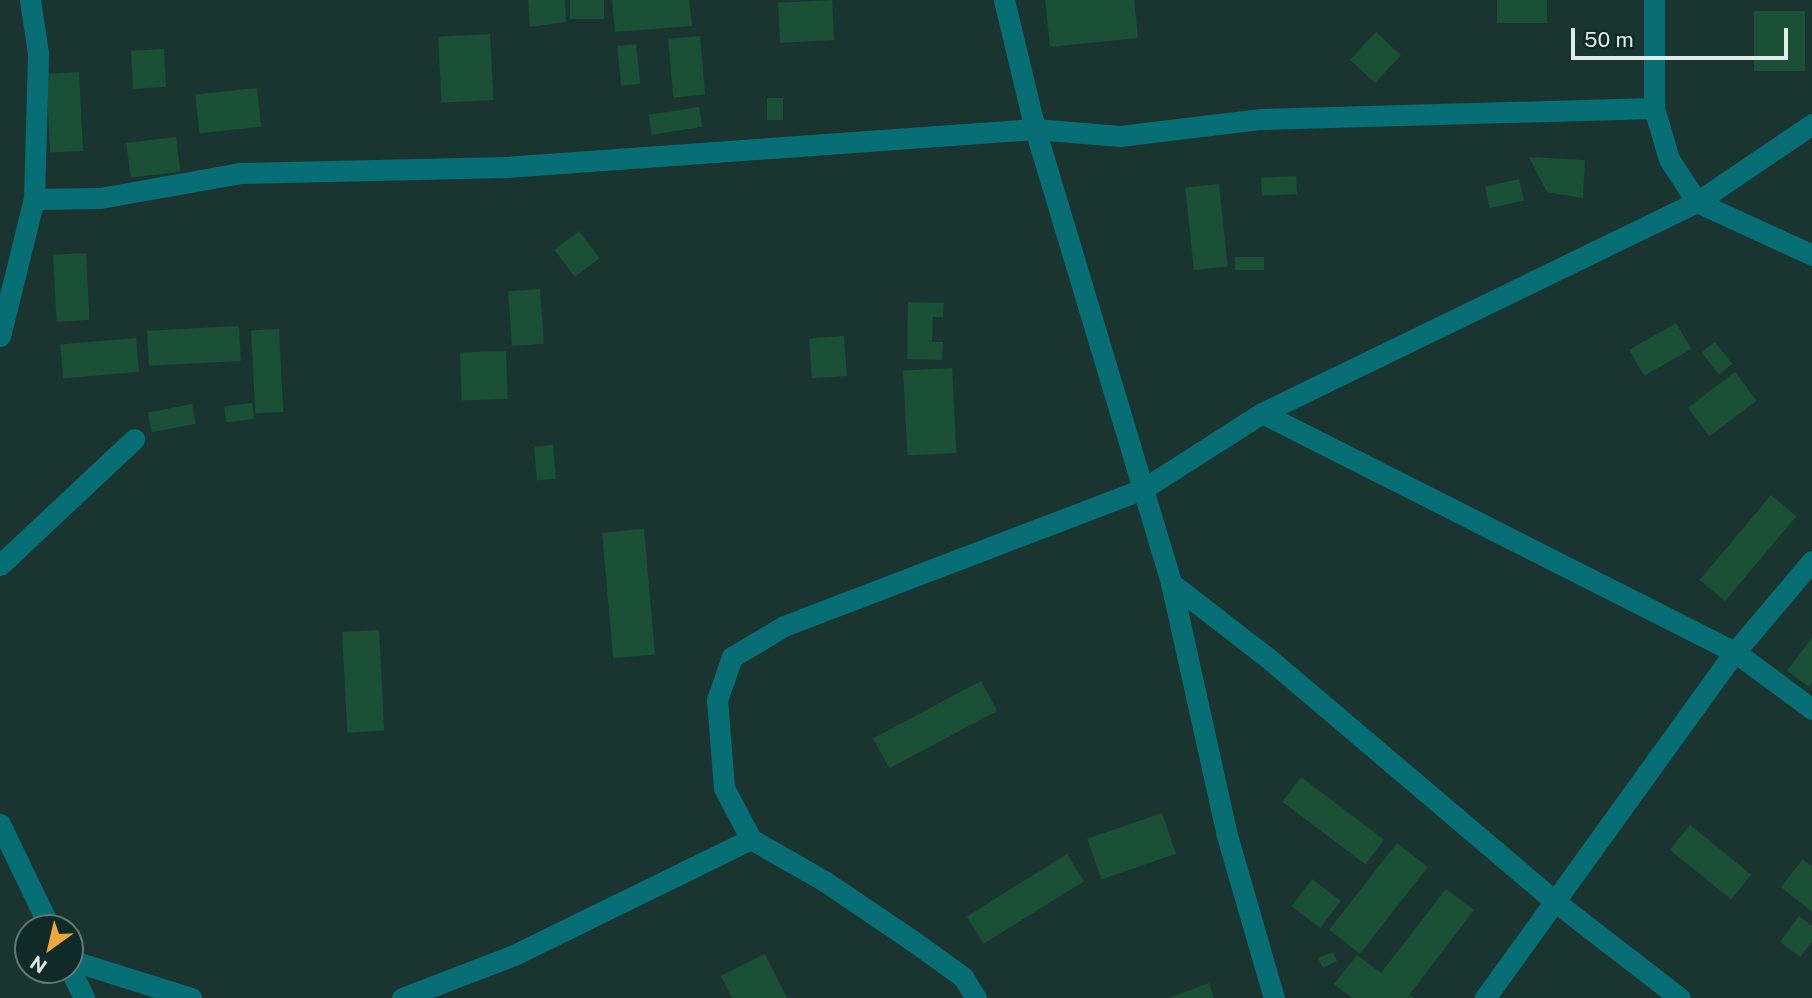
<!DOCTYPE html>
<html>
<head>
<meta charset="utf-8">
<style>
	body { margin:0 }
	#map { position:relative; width:1812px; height:998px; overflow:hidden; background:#1a3530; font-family:"Public Sans",sans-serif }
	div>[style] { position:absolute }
	.building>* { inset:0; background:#195036; transform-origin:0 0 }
	.street>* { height:21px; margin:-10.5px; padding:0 10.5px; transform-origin:10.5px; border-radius:10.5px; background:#086e75 }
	span { translate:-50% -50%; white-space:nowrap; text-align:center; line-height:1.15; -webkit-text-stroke:7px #102b27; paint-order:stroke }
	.north { position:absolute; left:14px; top:914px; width:70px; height:70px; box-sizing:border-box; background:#102b27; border:2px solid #627975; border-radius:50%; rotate:214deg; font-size:19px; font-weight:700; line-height:28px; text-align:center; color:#ddede9 }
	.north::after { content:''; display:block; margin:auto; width:24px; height:32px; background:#f0a63f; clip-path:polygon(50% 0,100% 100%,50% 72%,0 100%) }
	.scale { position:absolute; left:1571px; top:28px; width:217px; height:32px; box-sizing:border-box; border:4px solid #ddede9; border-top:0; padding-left:9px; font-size:21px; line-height:24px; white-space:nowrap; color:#ddede9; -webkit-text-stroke:5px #102b27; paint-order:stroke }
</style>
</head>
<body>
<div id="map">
	<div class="building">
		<i style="clip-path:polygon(528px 0,565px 0,566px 22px,530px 27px)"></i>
		<i style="left:570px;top:0;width:34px;height:19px"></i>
		<i style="clip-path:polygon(612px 0,689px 0,692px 26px,615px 32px)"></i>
		<i style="left:832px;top:0;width:40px;height:54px;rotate:87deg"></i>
		<i style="clip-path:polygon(1045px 0,1134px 0,1138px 38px,1050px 47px)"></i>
		<i style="left:1497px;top:0;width:50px;height:23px"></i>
		<i style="left:1754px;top:11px;width:51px;height:60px"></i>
		<i style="left:1376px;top:32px;width:34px;height:38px;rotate:43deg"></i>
		<i style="left:490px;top:34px;width:66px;height:52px;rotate:87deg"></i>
		<i style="left:700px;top:36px;width:59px;height:32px;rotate:85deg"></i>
		<i style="left:636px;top:44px;width:40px;height:19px;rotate:84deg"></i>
		<i style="left:164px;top:49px;width:38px;height:33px;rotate:87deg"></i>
		<i style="left:79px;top:72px;width:79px;height:33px;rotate:87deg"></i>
		<i style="left:257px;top:88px;width:39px;height:62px;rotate:84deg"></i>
		<i style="left:767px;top:98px;width:16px;height:22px"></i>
		<i style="left:699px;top:107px;width:20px;height:51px;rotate:81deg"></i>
		<i style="left:176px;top:137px;width:35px;height:50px;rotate:83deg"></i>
		<i style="clip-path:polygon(1529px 157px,1585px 160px,1583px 198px,1547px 192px)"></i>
		<i style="left:1296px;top:176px;width:18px;height:35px;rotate:87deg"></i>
		<i style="left:1519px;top:179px;width:22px;height:35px;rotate:77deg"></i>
		<i style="left:1219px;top:184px;width:83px;height:34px;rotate:84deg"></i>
		<i style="left:579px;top:231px;width:34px;height:31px;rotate:53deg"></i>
		<i style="left:86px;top:253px;width:67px;height:33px;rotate:87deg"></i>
		<i style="left:1235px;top:257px;width:29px;height:13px"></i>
		<i style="left:540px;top:289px;width:55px;height:32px;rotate:86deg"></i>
		<i style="clip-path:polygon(908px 302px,944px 303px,943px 317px,933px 317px,932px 342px,943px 342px,942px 360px,907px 359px)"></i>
		<i style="left:1676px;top:323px;width:30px;height:54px;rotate:60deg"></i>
		<i style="left:239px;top:326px;width:35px;height:92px;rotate:87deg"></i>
		<i style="left:279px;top:329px;width:83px;height:28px;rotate:87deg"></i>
		<i style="left:844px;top:336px;width:40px;height:35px;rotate:86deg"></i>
		<i style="left:136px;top:338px;width:34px;height:76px;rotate:85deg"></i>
		<i style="left:1715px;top:342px;width:28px;height:17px;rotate:52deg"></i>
		<i style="left:506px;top:351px;width:48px;height:46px;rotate:88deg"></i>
		<i style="left:952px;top:368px;width:85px;height:49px;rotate:87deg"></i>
		<i style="left:1735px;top:372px;width:36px;height:59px;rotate:53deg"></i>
		<i style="left:252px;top:403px;width:16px;height:28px;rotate:83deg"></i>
		<i style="left:192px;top:404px;width:20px;height:45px;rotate:79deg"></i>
		<i style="left:553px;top:445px;width:34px;height:19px;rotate:85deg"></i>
		<i style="left:1771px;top:495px;width:33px;height:111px;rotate:40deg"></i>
		<i style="left:644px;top:529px;width:126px;height:42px;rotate:85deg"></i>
		<i style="left:379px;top:630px;width:101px;height:37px;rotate:87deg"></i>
		<i style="clip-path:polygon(1812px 638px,1812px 683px,1809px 687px,1787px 671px)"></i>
		<i style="left:981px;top:681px;width:34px;height:122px;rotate:62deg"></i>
		<i style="left:1301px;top:777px;width:104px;height:31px;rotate:37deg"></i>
		<i style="left:1162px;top:813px;width:43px;height:79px;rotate:71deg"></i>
		<i style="left:1690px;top:825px;width:79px;height:32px;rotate:39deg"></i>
		<i style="left:1397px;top:843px;width:39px;height:110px;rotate:38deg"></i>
		<i style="left:1067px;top:854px;width:32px;height:118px;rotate:58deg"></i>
		<i style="clip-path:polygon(1803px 859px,1812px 866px,1812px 912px,1781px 887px)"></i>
		<i style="left:1312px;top:879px;width:36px;height:34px;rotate:37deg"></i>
		<i style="clip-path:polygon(1446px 889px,1474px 910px,1409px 995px,1414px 998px,1352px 998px,1334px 984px,1357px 955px,1381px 973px)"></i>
		<i style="clip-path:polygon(1799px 916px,1812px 926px,1812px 942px,1800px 957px,1780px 942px)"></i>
		<i style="clip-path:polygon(1333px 952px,1337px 961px,1323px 968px,1318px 958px)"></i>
		<i style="clip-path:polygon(765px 954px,787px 998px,732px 998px,721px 976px)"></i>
		<i style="clip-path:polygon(1209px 983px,1214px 998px,1169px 998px)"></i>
	</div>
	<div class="street">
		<i style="left:1004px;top:0;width:133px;rotate:76.5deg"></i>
		<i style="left:1035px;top:129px;width:474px;rotate:73.3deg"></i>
		<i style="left:1171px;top:583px;width:255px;rotate:77.5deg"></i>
		<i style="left:1226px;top:832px;width:173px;rotate:73.9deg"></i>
		<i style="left:1654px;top:0;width:108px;rotate:90deg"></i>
		<i style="left:1654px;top:108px;width:53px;rotate:73.6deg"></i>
		<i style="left:1669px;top:159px;width:51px;rotate:56.9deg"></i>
		<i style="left:1697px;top:202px;width:139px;rotate:-34.1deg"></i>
		<i style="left:34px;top:199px;width:66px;rotate:-0.9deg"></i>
		<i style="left:100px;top:198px;width:142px;rotate:-10.1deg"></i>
		<i style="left:240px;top:173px;width:266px;rotate:-1.3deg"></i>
		<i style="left:506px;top:167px;width:530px;rotate:-4.11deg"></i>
		<i style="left:1035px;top:129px;width:85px;rotate:4.7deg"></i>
		<i style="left:1120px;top:136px;width:142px;rotate:-6.9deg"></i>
		<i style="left:1261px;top:119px;width:393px;rotate:-1.6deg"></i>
		<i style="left:0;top:336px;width:141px;rotate:-76.1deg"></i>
		<i style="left:34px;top:199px;width:146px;rotate:-88.4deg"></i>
		<i style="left:38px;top:53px;width:54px;rotate:-98.6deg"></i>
		<i style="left:1262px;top:413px;width:530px;rotate:26.81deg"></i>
		<i style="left:1735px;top:652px;width:96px;rotate:36.5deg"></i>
		<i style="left:0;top:565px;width:184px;rotate:-43.2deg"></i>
		<i style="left:1171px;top:583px;width:123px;rotate:37.7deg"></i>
		<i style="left:1268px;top:658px;width:374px;rotate:40.3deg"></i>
		<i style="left:1553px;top:900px;width:160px;rotate:37.7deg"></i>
		<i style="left:0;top:824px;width:115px;rotate:64.3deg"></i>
		<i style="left:70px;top:960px;width:127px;rotate:17.4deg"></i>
		<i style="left:70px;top:969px;width:32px;rotate:64deg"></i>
		<i style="left:402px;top:998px;width:120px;rotate:-21deg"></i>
		<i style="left:514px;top:955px;width:264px;rotate:-26.1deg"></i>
		<i style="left:976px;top:998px;width:25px;rotate:-122deg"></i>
		<i style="left:963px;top:977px;width:62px;rotate:-144.2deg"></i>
		<i style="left:913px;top:941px;width:105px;rotate:-145.9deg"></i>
		<i style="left:826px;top:882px;width:86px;rotate:-150.2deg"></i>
		<i style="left:751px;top:839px;width:58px;rotate:-117.9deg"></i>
		<i style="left:724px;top:788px;width:88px;rotate:-94.5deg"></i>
		<i style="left:717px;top:700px;width:46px;rotate:-70.8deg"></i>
		<i style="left:732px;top:657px;width:61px;rotate:-30.8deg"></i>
		<i style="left:784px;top:626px;width:384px;rotate:-20.9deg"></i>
		<i style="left:1143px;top:489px;width:141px;rotate:-32.6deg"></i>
		<i style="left:1262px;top:413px;width:483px;rotate:-25.9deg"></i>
		<i style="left:1697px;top:202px;width:127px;rotate:24.7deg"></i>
		<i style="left:1485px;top:998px;width:427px;rotate:-54.2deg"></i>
		<i style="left:1735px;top:652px;width:119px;rotate:-49.8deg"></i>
	</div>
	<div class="north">N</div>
	<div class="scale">50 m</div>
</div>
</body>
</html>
